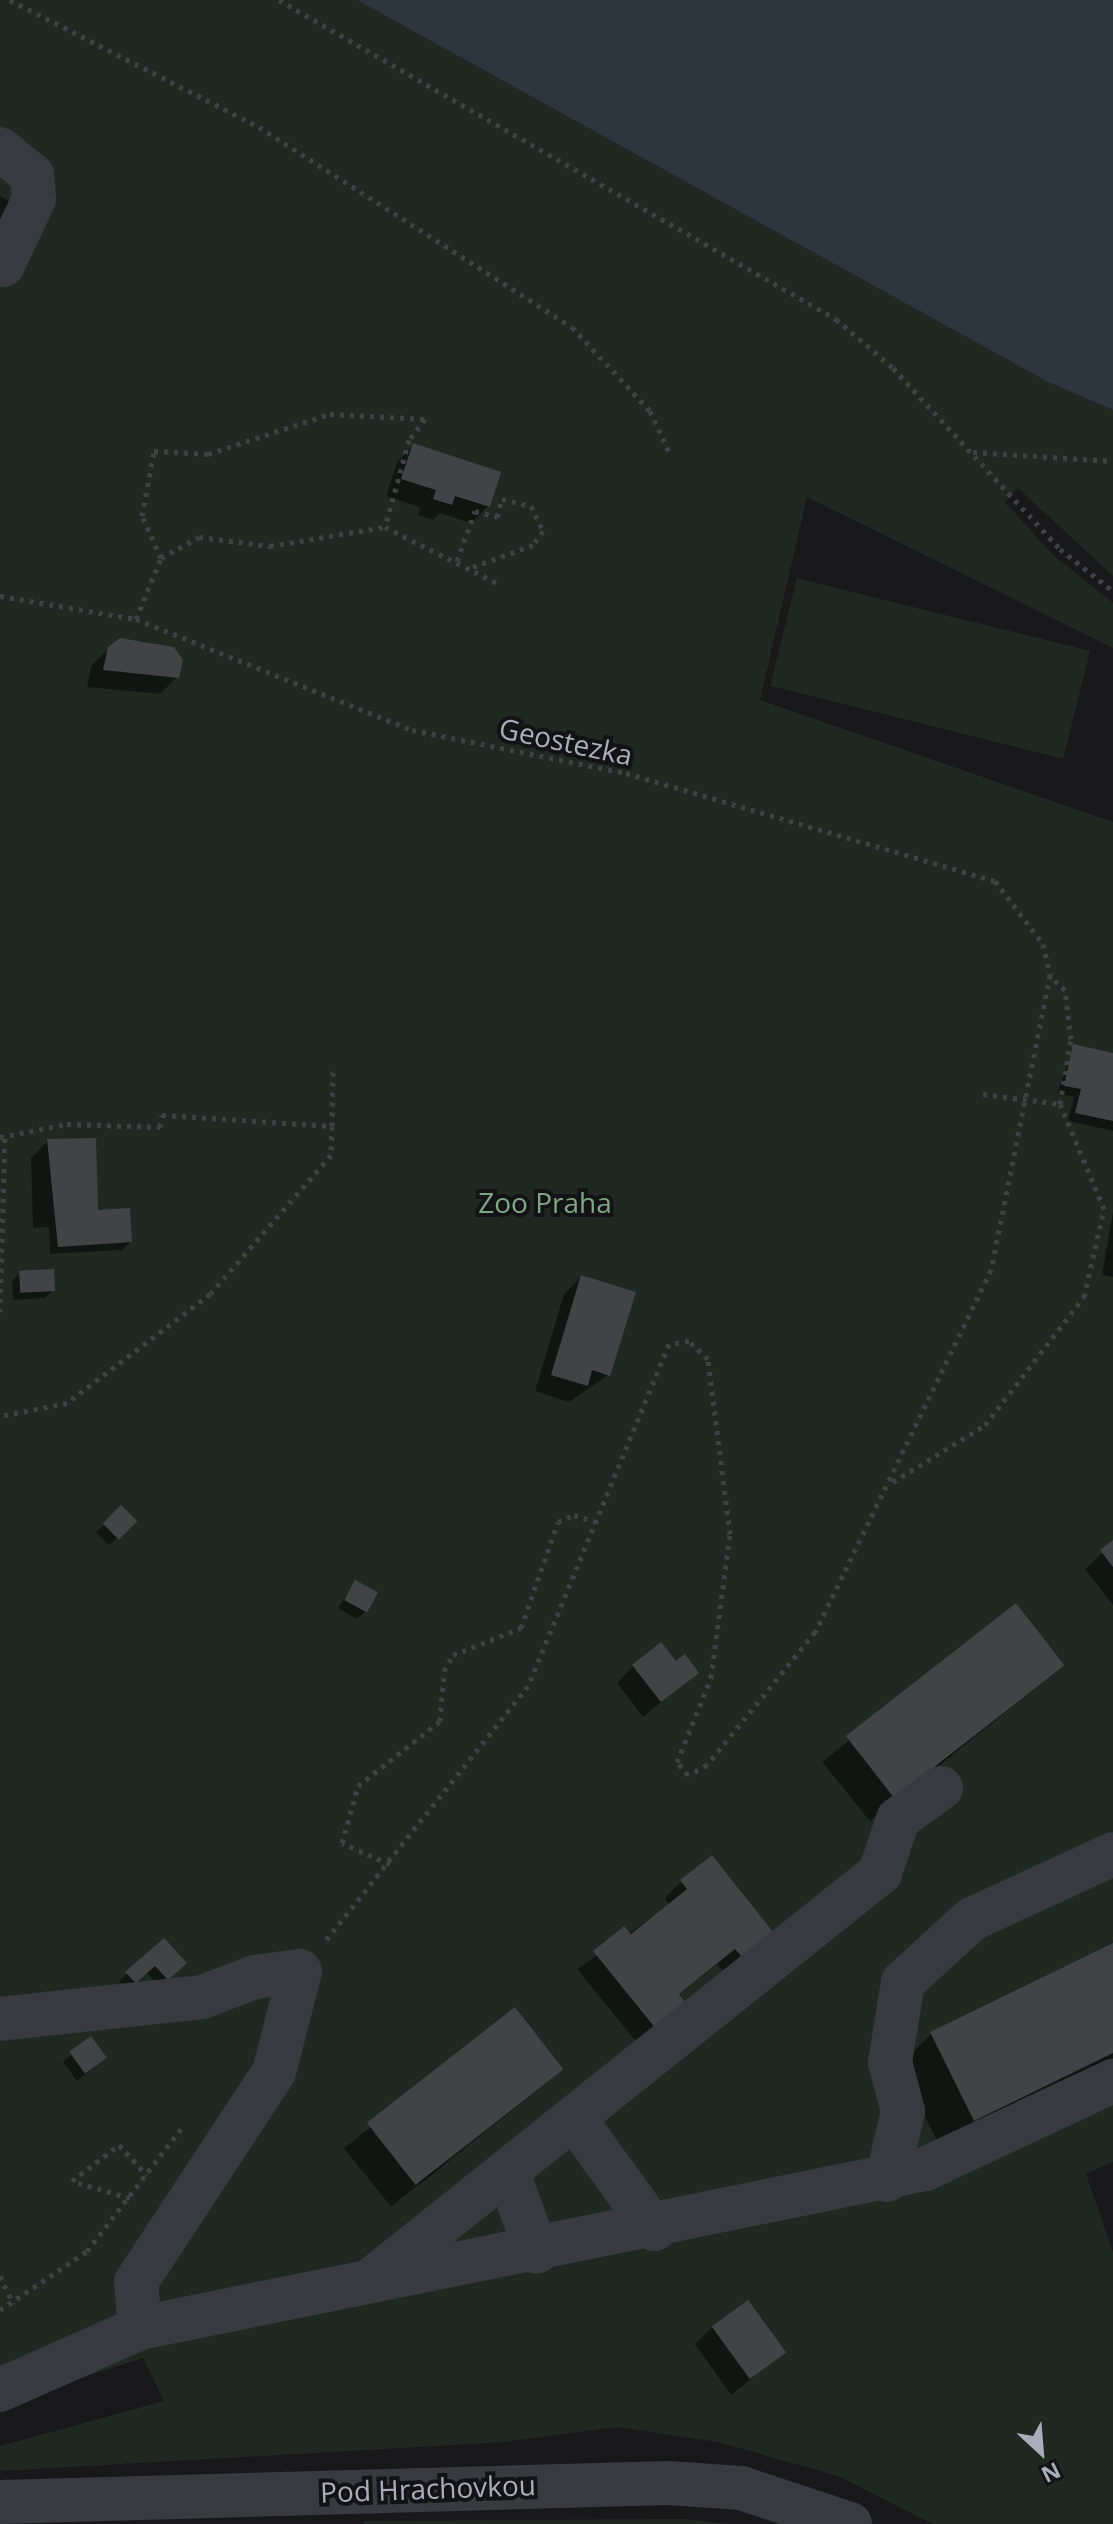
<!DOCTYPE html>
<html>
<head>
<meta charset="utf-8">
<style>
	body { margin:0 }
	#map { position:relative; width:1113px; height:2524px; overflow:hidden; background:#18181a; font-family:"Open Sans",sans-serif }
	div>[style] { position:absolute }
	.green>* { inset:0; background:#202921; transform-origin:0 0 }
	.water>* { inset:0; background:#2d363f }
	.shadow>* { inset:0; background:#0007; transform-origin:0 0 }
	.building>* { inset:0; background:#424347; transform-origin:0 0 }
	.path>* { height:5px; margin-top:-2.5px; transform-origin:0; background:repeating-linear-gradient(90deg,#3f4147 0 4px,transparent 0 10px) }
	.minor>* { height:44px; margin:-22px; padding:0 22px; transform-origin:22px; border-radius:22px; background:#393a40 }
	span { translate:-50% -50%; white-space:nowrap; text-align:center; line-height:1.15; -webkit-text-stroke:8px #131315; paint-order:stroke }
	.street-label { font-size:28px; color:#aaaebb }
	.park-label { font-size:28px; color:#80a685 }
	.north { position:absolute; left:1001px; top:2412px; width:80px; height:80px; -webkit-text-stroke:6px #131315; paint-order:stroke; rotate:154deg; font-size:22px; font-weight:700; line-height:32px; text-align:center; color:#aaaebb }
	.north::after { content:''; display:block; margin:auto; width:28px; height:36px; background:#aaaebb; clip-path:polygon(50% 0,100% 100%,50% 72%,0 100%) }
</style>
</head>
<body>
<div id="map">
	<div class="green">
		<i style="clip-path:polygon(evenodd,0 0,357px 0,1048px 382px,1113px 410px,1113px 576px,1018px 488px,1005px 502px,1053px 555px,1113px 603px,1113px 648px,807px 497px,760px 700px,1113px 822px,1113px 1943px,931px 2032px,974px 2121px,1113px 2053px,1113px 2162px,1086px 2174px,1113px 2252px,1113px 2524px,933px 2524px,838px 2476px,718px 2442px,617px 2427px,505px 2442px,0 2471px,0 2446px,164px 2401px,143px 2358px,0 2404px,0 0,1016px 1603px,1065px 1665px,897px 1799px,848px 1738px,1016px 1603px,0 0,712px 1855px,774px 1933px,735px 1949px,679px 1994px,687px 2003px,593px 1951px,624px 1926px,631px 1934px,687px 1889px,680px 1880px,712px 1855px,0 0,516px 2008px,564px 2069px,418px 2186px,516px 2008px)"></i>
		<i style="left:797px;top:578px;width:302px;height:111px;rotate:14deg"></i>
		<i style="clip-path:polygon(684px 2519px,730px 2524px,364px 2524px,364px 2521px)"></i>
	</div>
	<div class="water">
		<i style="clip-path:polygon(357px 0,1113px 0,1113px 410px,1048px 382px)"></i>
	</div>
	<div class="shadow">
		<i style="clip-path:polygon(0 196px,9px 201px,0 219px)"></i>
		<i style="clip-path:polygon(414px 445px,498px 473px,488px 506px,471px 523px,440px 513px,433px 520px,418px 515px,420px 507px,386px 496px,397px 462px)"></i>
		<i style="clip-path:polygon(143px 641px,173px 649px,177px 677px,160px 694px,87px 687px,91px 666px,109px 648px)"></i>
		<i style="clip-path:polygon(1074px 1046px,1113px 1055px,1113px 1131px,1068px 1121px,1074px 1097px,1057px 1093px)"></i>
		<i style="clip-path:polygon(48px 1141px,96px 1212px,130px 1242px,122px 1250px,50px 1254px,49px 1227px,33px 1228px,31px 1158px)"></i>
		<i style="clip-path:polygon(1113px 1212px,1113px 1277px,1102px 1275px)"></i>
		<i style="clip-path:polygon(20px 1273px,53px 1290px,45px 1298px,13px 1300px,12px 1281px)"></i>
		<i style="clip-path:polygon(581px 1277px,608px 1375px,569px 1402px,535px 1391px,564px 1294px)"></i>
		<i style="left:121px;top:1508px;width:18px;height:35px;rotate:45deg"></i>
		<i style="clip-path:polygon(1113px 1543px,1113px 1605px,1085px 1569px)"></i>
		<i style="clip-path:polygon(355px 1583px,366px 1611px,357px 1619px,338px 1608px)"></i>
		<i style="left:1015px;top:1606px;width:76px;height:248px;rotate:51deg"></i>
		<i style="clip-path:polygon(633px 1666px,696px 1673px,643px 1717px,617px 1683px)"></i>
		<i style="clip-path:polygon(681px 1882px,772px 1933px,725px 1974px,717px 1964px,678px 1995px,685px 2004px,638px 2044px,577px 1969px,670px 1905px,665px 1898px)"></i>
		<i style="clip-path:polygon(164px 1940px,176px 1971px,159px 1986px,146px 1972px,126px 1989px,119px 1981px)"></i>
		<i style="clip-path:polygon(1113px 1945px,1113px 2068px,942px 2151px,900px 2065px,932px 2033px)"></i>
		<i style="left:515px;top:2010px;width:75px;height:220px;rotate:51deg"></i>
		<i style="clip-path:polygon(90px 2039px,96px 2066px,77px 2081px,63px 2062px)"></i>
		<i style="clip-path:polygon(712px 2327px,783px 2353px,731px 2395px,695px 2344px)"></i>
	</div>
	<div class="building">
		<i style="clip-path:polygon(413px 443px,501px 472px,490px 507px,455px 496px,452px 505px,433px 499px,436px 490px,401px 479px)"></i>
		<i style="clip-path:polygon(120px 638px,174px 647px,183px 660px,179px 678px,103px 670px,108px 647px)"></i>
		<i style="clip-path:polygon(1073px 1044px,1113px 1053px,1113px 1121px,1075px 1113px,1081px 1089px,1064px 1086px)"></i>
		<i style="clip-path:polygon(96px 1138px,98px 1210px,130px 1208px,132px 1242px,58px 1247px,47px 1139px)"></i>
		<i style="left:54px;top:1269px;width:22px;height:35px;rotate:87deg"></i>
		<i style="clip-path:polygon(581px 1275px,636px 1292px,610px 1376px,592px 1370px,588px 1386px,551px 1375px)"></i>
		<i style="left:121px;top:1505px;width:23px;height:26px;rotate:45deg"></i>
		<i style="clip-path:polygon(1113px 1540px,1113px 1567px,1100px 1550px)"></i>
		<i style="left:355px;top:1580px;width:26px;height:23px;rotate:28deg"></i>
		<i style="left:1016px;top:1603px;width:79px;height:216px;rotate:52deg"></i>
		<i style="clip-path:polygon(661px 1642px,676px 1661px,685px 1654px,699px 1673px,661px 1702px,632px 1665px)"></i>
		<i style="clip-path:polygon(712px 1855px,774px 1933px,743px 1958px,735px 1949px,679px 1994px,687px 2004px,656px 2029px,593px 1951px,624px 1926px,631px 1934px,687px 1889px,680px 1880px)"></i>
		<i style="clip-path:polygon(164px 1938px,187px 1963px,168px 1980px,155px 1966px,136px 1983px,125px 1972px)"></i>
		<i style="clip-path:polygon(1113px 1943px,1113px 2053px,974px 2121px,930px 2032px)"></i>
		<i style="left:515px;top:2007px;width:79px;height:188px;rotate:52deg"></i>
		<i style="left:91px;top:2036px;width:27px;height:27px;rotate:54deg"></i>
		<i style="left:748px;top:2300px;width:65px;height:45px;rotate:54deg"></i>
	</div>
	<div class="path">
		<i style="left:10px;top:0;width:280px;rotate:27deg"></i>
		<i style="left:259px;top:127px;width:371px;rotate:32.6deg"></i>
		<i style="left:572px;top:327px;width:115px;rotate:47.1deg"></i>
		<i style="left:650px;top:411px;width:47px;rotate:65.1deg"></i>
		<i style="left:279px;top:0;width:642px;rotate:29.8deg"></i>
		<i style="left:836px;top:319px;width:75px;rotate:40.7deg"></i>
		<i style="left:893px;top:368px;width:246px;rotate:47.3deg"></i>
		<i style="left:1060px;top:549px;width:68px;rotate:38.4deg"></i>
		<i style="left:973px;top:452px;width:140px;rotate:3.7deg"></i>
		<i style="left:161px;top:558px;width:46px;rotate:-114.3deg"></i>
		<i style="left:142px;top:516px;width:66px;rotate:-79.5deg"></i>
		<i style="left:154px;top:451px;width:54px;rotate:3.2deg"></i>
		<i style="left:208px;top:454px;width:128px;rotate:-18.2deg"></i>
		<i style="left:330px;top:414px;width:95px;rotate:3deg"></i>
		<i style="left:425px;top:419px;width:26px;rotate:127deg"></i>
		<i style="left:409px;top:440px;width:90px;rotate:105.4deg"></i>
		<i style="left:457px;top:561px;width:53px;rotate:-70.2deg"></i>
		<i style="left:475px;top:511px;width:23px;rotate:15deg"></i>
		<i style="left:497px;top:517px;width:19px;rotate:-74deg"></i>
		<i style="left:502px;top:499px;width:30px;rotate:14deg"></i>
		<i style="left:531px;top:506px;width:28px;rotate:64deg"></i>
		<i style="left:543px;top:531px;width:17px;rotate:126deg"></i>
		<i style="left:533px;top:545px;width:67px;rotate:159.9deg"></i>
		<i style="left:0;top:596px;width:138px;rotate:9.6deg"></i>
		<i style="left:136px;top:619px;width:297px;rotate:21.9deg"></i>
		<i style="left:412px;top:730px;width:218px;rotate:11.4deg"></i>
		<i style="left:626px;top:773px;width:384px;rotate:16.3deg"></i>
		<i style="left:995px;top:881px;width:79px;rotate:52.7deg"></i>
		<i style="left:1043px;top:944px;width:32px;rotate:77deg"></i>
		<i style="left:1050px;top:975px;width:301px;rotate:101.3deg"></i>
		<i style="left:991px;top:1270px;width:403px;rotate:115.9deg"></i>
		<i style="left:815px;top:1632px;width:171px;rotate:129.1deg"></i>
		<i style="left:707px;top:1765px;width:21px;rotate:152deg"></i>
		<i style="left:688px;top:1775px;width:17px;rotate:-130deg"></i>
		<i style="left:677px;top:1762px;width:91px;rotate:-68deg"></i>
		<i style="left:711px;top:1678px;width:145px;rotate:-82.5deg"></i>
		<i style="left:730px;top:1534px;width:176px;rotate:-97.2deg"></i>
		<i style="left:708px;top:1359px;width:26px;rotate:-137deg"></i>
		<i style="left:689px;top:1341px;width:20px;rotate:171deg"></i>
		<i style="left:669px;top:1344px;width:370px;rotate:112.4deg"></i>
		<i style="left:528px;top:1686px;width:325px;rotate:128.5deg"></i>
		<i style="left:136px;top:619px;width:66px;rotate:-67.7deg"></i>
		<i style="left:161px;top:558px;width:43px;rotate:-28.9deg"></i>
		<i style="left:199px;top:537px;width:72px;rotate:7.2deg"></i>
		<i style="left:270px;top:546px;width:117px;rotate:-9.4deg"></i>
		<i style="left:385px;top:527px;width:125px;rotate:26.6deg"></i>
		<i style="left:983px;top:1094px;width:78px;rotate:7.4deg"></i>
		<i style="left:332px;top:1126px;width:60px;rotate:-89deg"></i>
		<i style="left:0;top:1137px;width:68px;rotate:-11deg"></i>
		<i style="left:67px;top:1124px;width:93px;rotate:1.8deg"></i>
		<i style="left:160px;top:1127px;width:12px;rotate:-81deg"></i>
		<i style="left:162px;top:1115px;width:170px;rotate:3.7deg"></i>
		<i style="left:332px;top:1126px;width:29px;rotate:92deg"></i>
		<i style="left:331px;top:1155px;width:184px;rotate:131deg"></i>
		<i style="left:210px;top:1294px;width:180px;rotate:142.7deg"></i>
		<i style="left:67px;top:1403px;width:68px;rotate:169deg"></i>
		<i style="left:0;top:1312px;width:176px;rotate:-88.4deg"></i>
		<i style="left:893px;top:1482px;width:108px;rotate:-31.8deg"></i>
		<i style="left:985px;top:1425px;width:162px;rotate:-52.3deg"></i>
		<i style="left:1084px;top:1297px;width:90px;rotate:-77.2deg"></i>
		<i style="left:1104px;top:1209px;width:114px;rotate:-112.7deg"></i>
		<i style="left:1060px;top:1104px;width:66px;rotate:-80.4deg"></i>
		<i style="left:1071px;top:1039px;width:49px;rotate:-97deg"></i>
		<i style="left:1065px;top:990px;width:21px;rotate:-137deg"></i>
		<i style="left:390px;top:1864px;width:52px;rotate:-156.4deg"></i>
		<i style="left:342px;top:1843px;width:59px;rotate:-74.3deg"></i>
		<i style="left:358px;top:1786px;width:105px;rotate:-38.4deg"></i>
		<i style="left:440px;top:1721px;width:50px;rotate:-85.4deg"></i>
		<i style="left:444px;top:1671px;width:18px;rotate:-61deg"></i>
		<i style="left:453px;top:1655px;width:73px;rotate:-21.7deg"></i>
		<i style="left:521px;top:1628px;width:112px;rotate:-70.8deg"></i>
		<i style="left:558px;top:1522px;width:17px;rotate:-24deg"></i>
		<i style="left:574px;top:1515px;width:24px;rotate:17deg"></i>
		<i style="left:130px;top:2198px;width:60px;rotate:-163.7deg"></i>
		<i style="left:72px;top:2181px;width:59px;rotate:-37.5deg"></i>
		<i style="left:119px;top:2145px;width:41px;rotate:47deg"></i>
		<i style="left:0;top:2276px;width:31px;rotate:65deg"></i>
		<i style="left:0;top:2310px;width:105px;rotate:-34.1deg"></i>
		<i style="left:87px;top:2251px;width:154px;rotate:-52.4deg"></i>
	</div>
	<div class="minor">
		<i style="left:0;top:149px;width:41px;rotate:39.1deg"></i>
		<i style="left:32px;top:175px;width:24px;rotate:85deg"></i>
		<i style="left:34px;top:199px;width:73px;rotate:115.2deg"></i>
		<i style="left:0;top:2019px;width:203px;rotate:-6.2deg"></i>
		<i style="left:202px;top:1997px;width:57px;rotate:-20.7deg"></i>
		<i style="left:255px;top:1977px;width:45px;rotate:-7.6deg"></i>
		<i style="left:300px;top:1971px;width:104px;rotate:104.4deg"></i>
		<i style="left:274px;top:2072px;width:251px;rotate:123.3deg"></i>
		<i style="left:136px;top:2282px;width:46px;rotate:85deg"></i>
		<i style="left:574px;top:2118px;width:137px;rotate:54.2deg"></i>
		<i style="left:507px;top:2171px;width:86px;rotate:69.7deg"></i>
		<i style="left:887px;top:2180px;width:71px;rotate:-76.9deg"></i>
		<i style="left:903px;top:2111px;width:51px;rotate:-104.9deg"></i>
		<i style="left:890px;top:2062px;width:81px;rotate:-80.8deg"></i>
		<i style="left:903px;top:1982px;width:93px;rotate:-42.4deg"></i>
		<i style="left:972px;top:1919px;width:155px;rotate:-24.7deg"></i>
		<i style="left:371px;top:2280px;width:652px;rotate:-38.65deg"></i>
		<i style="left:880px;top:1873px;width:57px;rotate:-71.6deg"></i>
		<i style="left:898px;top:1819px;width:53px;rotate:-35.8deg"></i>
		<i style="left:0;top:2390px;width:153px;rotate:-23.9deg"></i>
		<i style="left:140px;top:2328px;width:801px;rotate:-11.45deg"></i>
		<i style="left:925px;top:2169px;width:208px;rotate:-25.1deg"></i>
		<i style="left:0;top:2502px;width:668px;rotate:-1.63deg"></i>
		<i style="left:668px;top:2483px;width:73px;rotate:3.9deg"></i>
		<i style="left:741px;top:2488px;width:115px;rotate:18.3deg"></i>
	</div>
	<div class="street-label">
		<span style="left:566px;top:741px;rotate:12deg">Geostezka</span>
		<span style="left:428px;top:2488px;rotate:-2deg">Pod Hrachovkou</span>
	</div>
	<div class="park-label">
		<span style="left:545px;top:1202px">Zoo Praha</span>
	</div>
	<div class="north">N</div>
</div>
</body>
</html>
